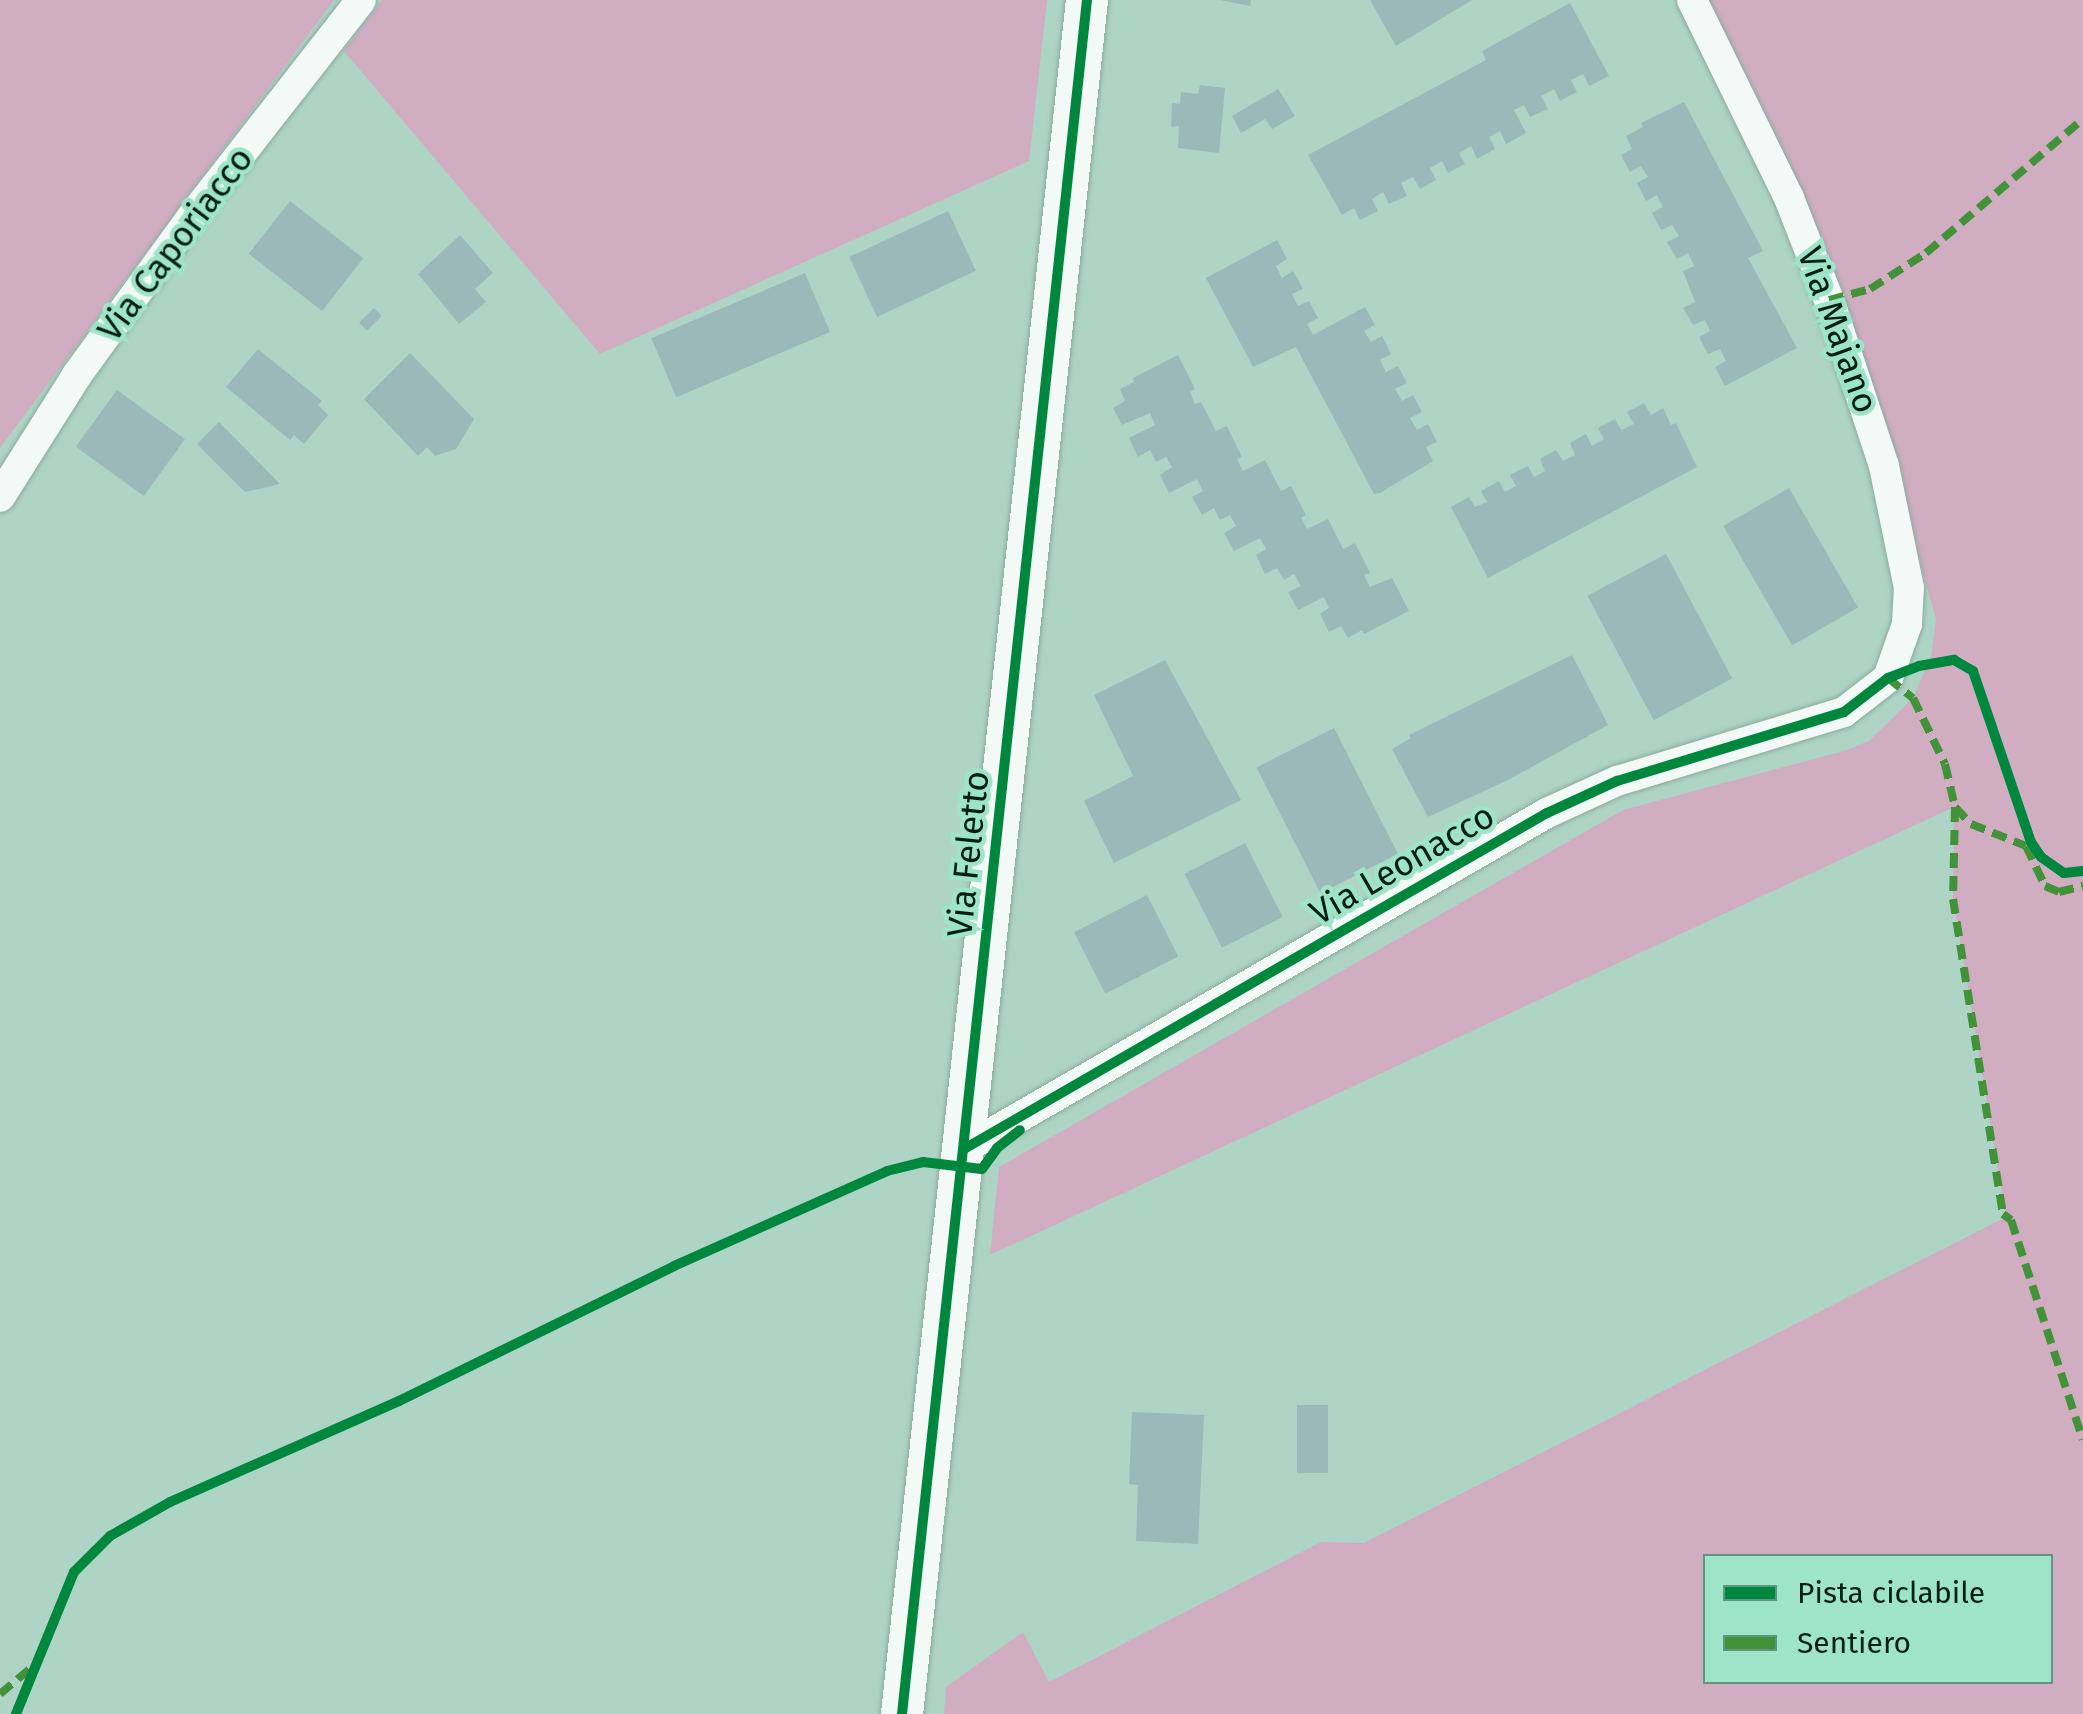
<!DOCTYPE html>
<html>
<head>
<meta charset="utf-8">
<style>
	body { margin:0 }
	#map { position:relative; width:2083px; height:1714px; overflow:hidden; background:#aed4c6; font-family:"Fira Sans",sans-serif }
	div>[style] { position:absolute }
	.green>* { inset:0; background:#d1adc2 }
	.building>* { inset:0; background:#9bb9b8; transform-origin:0 0 }
	.roads { filter:drop-shadow(0 0 2px #8baa9e) drop-shadow(0 0 2px #8baa9e) }
	.street>* { height:30px; margin:-15px; padding:0 15px; transform-origin:15px; border-radius:15px; background:#f3f9f6 }
	.secondary>* { height:42px; margin:-21px; padding:0 21px; transform-origin:21px; border-radius:21px; background:#f3f9f6 }
	.quiet>* { height:8px; margin-top:-4px; transform-origin:0; background:repeating-linear-gradient(90deg,#42923a 0 15px,transparent 0 23px) }
	.cycleway>* { height:10px; margin:-5px; padding:0 5px; transform-origin:5px; border-radius:5px; background:#00873e }
	span { translate:-50% -50%; white-space:nowrap; text-align:center; line-height:1.15; -webkit-text-stroke:9px #9ee4c9; paint-order:stroke }
	.street-label { font-size:35px; color:#021e15 }
	.legend { position:absolute; left:1703px; top:1554px; width:350px; height:130px; box-sizing:border-box; background:#9ee4c9; border:2px solid #609581; margin:0; padding:12px 18px; list-style:none; font-size:30px; color:#021e15 }
	.legend li { display:flex; align-items:center; gap:20px; height:50px }
	.legend b { width:50px; border:2px solid #609581 }
</style>
</head>
<body>
<div id="map">
	<div class="green">
		<i style="clip-path:polygon(0 0,334px 0,0 448px)"></i>
		<i style="clip-path:polygon(382px 0,1047px 0,1029px 161px,600px 354px,344px 51px)"></i>
		<i style="clip-path:polygon(evenodd,1692px 0,2083px 0,2083px 1714px,944px 1714px,946px 1687px,1023px 1632px,1049px 1682px,1321px 1542px,1364px 1543px,2006px 1217px,1953px 899px,1954px 807px,990px 1255px,999px 1167px,1623px 810px,1844px 751px,1869px 741px,1913px 698px,1931px 657px,1936px 619px,1907px 518px,1692px 0,1706px 1556px,2050px 1556px,2050px 1682px,1706px 1682px,1706px 1556px)"></i>
	</div>
	<div class="building">
		<i style="clip-path:polygon(1220px 0,1251px 0,1250px 6px)"></i>
		<i style="clip-path:polygon(1370px 0,1472px 0,1396px 46px)"></i>
		<i style="clip-path:polygon(1570px 3px,1609px 76px,1589px 86px,1583px 74px,1571px 80px,1577px 92px,1560px 101px,1554px 89px,1541px 96px,1548px 109px,1530px 117px,1524px 105px,1514px 110px,1526px 133px,1506px 144px,1500px 131px,1489px 137px,1495px 149px,1477px 159px,1471px 146px,1459px 153px,1465px 164px,1448px 173px,1442px 161px,1430px 168px,1436px 180px,1420px 189px,1413px 177px,1401px 183px,1407px 196px,1389px 204px,1383px 192px,1372px 199px,1378px 211px,1360px 220px,1354px 208px,1342px 215px,1308px 155px,1486px 60px,1482px 51px)"></i>
		<i style="clip-path:polygon(1200px 85px,1225px 88px,1219px 153px,1178px 148px,1179px 126px,1171px 127px,1172px 103px,1180px 104px,1181px 92px,1198px 94px)"></i>
		<i style="clip-path:polygon(1278px 89px,1295px 116px,1272px 129px,1265px 119px,1241px 133px,1232px 116px)"></i>
		<i style="clip-path:polygon(1684px 102px,1763px 251px,1748px 258px,1797px 348px,1725px 386px,1715px 367px,1726px 361px,1720px 349px,1708px 354px,1699px 337px,1710px 331px,1705px 320px,1693px 325px,1683px 308px,1695px 302px,1683px 271px,1694px 266px,1688px 253px,1677px 259px,1667px 242px,1679px 236px,1672px 225px,1661px 230px,1652px 213px,1663px 207px,1657px 195px,1646px 201px,1637px 183px,1648px 177px,1641px 166px,1630px 172px,1621px 155px,1632px 149px,1626px 136px,1643px 127px,1641px 123px)"></i>
		<i style="left:290px;top:201px;width:93px;height:67px;rotate:38deg"></i>
		<i style="left:948px;top:211px;width:66px;height:109px;rotate:65deg"></i>
		<i style="clip-path:polygon(460px 235px,493px 273px,475px 289px,486px 302px,459px 324px,418px 274px)"></i>
		<i style="clip-path:polygon(1277px 240px,1287px 259px,1276px 266px,1282px 278px,1293px 271px,1303px 289px,1292px 294px,1298px 306px,1309px 301px,1318px 318px,1307px 324px,1313px 335px,1365px 307px,1375px 325px,1364px 331px,1371px 342px,1382px 336px,1391px 354px,1380px 360px,1386px 372px,1398px 366px,1407px 383px,1395px 389px,1402px 401px,1413px 395px,1422px 412px,1410px 418px,1417px 430px,1428px 424px,1437px 442px,1426px 447px,1433px 461px,1380px 493px,1374px 494px,1296px 347px,1253px 367px,1206px 278px)"></i>
		<i style="left:805px;top:273px;width:64px;height:167px;rotate:67deg"></i>
		<i style="left:374px;top:308px;width:11px;height:21px;rotate:45deg"></i>
		<i style="clip-path:polygon(258px 349px,322px 401px,318px 405px,328px 415px,304px 444px,294px 435px,290px 440px,226px 387px)"></i>
		<i style="clip-path:polygon(410px 353px,474px 419px,456px 449px,435px 456px,427px 447px,418px 456px,364px 399px)"></i>
		<i style="clip-path:polygon(1178px 355px,1195px 389px,1190px 392px,1195px 404px,1201px 402px,1216px 431px,1227px 426px,1242px 457px,1237px 459px,1243px 471px,1265px 460px,1281px 491px,1291px 486px,1306px 515px,1301px 518px,1307px 529px,1328px 519px,1343px 549px,1355px 543px,1370px 573px,1364px 575px,1370px 587px,1392px 578px,1409px 611px,1364px 634px,1362px 630px,1348px 638px,1341px 626px,1329px 632px,1320px 614px,1329px 608px,1324px 597px,1298px 610px,1288px 592px,1301px 586px,1294px 574px,1284px 580px,1277px 568px,1265px 574px,1256px 555px,1266px 549px,1260px 538px,1234px 551px,1224px 533px,1236px 526px,1230px 515px,1220px 520px,1214px 508px,1202px 515px,1192px 497px,1203px 491px,1197px 479px,1169px 493px,1160px 475px,1172px 467px,1166px 457px,1156px 462px,1150px 450px,1138px 457px,1129px 438px,1155px 425px,1150px 413px,1122px 425px,1113px 408px,1125px 401px,1120px 389px,1134px 382px,1133px 378px)"></i>
		<i style="left:117px;top:390px;width:84px;height:70px;rotate:36deg"></i>
		<i style="clip-path:polygon(1644px 403px,1651px 415px,1663px 408px,1671px 425px,1676px 423px,1697px 467px,1488px 578px,1451px 507px,1469px 497px,1475px 507px,1487px 502px,1481px 491px,1499px 481px,1505px 492px,1516px 486px,1510px 475px,1528px 466px,1534px 477px,1545px 471px,1540px 459px,1556px 450px,1563px 461px,1575px 455px,1570px 443px,1586px 434px,1592px 446px,1604px 439px,1598px 428px,1615px 419px,1621px 430px,1634px 424px,1627px 412px)"></i>
		<i style="clip-path:polygon(219px 422px,280px 484px,245px 492px,197px 444px)"></i>
		<i style="left:1789px;top:488px;width:138px;height:76px;rotate:60deg"></i>
		<i style="left:1666px;top:554px;width:141px;height:89px;rotate:62deg"></i>
		<i style="clip-path:polygon(1572px 655px,1608px 725px,1508px 780px,1428px 817px,1392px 749px,1411px 738px,1409px 735px)"></i>
		<i style="clip-path:polygon(1165px 660px,1241px 800px,1114px 863px,1084px 801px,1133px 776px,1094px 695px)"></i>
		<i style="left:1334px;top:728px;width:141px;height:87px;rotate:63deg"></i>
		<i style="left:1245px;top:843px;width:83px;height:68px;rotate:63deg"></i>
		<i style="left:1147px;top:895px;width:69px;height:82px;rotate:63deg"></i>
		<i style="left:1297px;top:1405px;width:31px;height:68px"></i>
		<i style="clip-path:polygon(1132px 1412px,1204px 1415px,1198px 1544px,1136px 1541px,1138px 1485px,1129px 1484px)"></i>
	</div>
	<div class="roads">
		<div class="street">
			<i style="left:0;top:497px;width:144px;rotate:-57.7deg"></i>
			<i style="left:77px;top:375px;width:199px;rotate:-54deg"></i>
			<i style="left:194px;top:214px;width:271px;rotate:-52deg"></i>
			<i style="left:964px;top:1149px;width:673px;rotate:-29.96deg"></i>
			<i style="left:1547px;top:813px;width:77px;rotate:-24.6deg"></i>
			<i style="left:1617px;top:781px;width:237px;rotate:-16.9deg"></i>
			<i style="left:1844px;top:712px;width:56px;rotate:-37.7deg"></i>
			<i style="left:1888px;top:678px;width:57px;rotate:-70.6deg"></i>
			<i style="left:1907px;top:624px;width:36px;rotate:-87deg"></i>
			<i style="left:1909px;top:588px;width:125px;rotate:-101.6deg"></i>
			<i style="left:1884px;top:466px;width:175px;rotate:-108.3deg"></i>
			<i style="left:1829px;top:300px;width:110px;rotate:-111.4deg"></i>
			<i style="left:1789px;top:198px;width:220px;rotate:-116.1deg"></i>
		</div>
		<div class="secondary">
			<i style="left:902px;top:1714px;width:1724px;rotate:-83.84deg"></i>
		</div>
	</div>
	<div class="quiet">
		<i style="left:1829px;top:300px;width:42px;rotate:-15deg"></i>
		<i style="left:1870px;top:289px;width:67px;rotate:-32.7deg"></i>
		<i style="left:1926px;top:253px;width:206px;rotate:-40.5deg"></i>
		<i style="left:1888px;top:678px;width:32px;rotate:39deg"></i>
		<i style="left:1913px;top:698px;width:73px;rotate:64.1deg"></i>
		<i style="left:1945px;top:764px;width:44px;rotate:76.9deg"></i>
		<i style="left:1955px;top:807px;width:92px;rotate:91.2deg"></i>
		<i style="left:1953px;top:899px;width:319px;rotate:81deg"></i>
		<i style="left:2003px;top:1214px;width:10px;rotate:37deg"></i>
		<i style="left:2011px;top:1220px;width:231px;rotate:71.9deg"></i>
		<i style="left:1955px;top:807px;width:23px;rotate:47deg"></i>
		<i style="left:1971px;top:824px;width:59px;rotate:21.8deg"></i>
		<i style="left:2026px;top:846px;width:44px;rotate:64.6deg"></i>
		<i style="left:2045px;top:886px;width:15px;rotate:23deg"></i>
		<i style="left:2059px;top:892px;width:25px;rotate:-14deg"></i>
		<i style="left:0;top:1694px;width:40px;rotate:-40deg"></i>
	</div>
	<div class="cycleway">
		<i style="left:964px;top:1149px;width:673px;rotate:-29.96deg"></i>
		<i style="left:1547px;top:813px;width:77px;rotate:-24.6deg"></i>
		<i style="left:1617px;top:781px;width:237px;rotate:-16.9deg"></i>
		<i style="left:1844px;top:712px;width:56px;rotate:-37.7deg"></i>
		<i style="left:1888px;top:678px;width:33px;rotate:-21deg"></i>
		<i style="left:1919px;top:666px;width:36px;rotate:-10deg"></i>
		<i style="left:1954px;top:660px;width:22px;rotate:30deg"></i>
		<i style="left:1973px;top:671px;width:181px;rotate:71.3deg"></i>
		<i style="left:2031px;top:842px;width:18px;rotate:56deg"></i>
		<i style="left:2041px;top:857px;width:28px;rotate:35deg"></i>
		<i style="left:2064px;top:873px;width:19px;rotate:-6deg"></i>
		<i style="left:16px;top:1714px;width:153px;rotate:-67.8deg"></i>
		<i style="left:74px;top:1572px;width:51px;rotate:-45deg"></i>
		<i style="left:110px;top:1536px;width:69px;rotate:-29.5deg"></i>
		<i style="left:170px;top:1502px;width:250px;rotate:-23.8deg"></i>
		<i style="left:399px;top:1401px;width:306px;rotate:-26.1deg"></i>
		<i style="left:674px;top:1266px;width:233px;rotate:-24deg"></i>
		<i style="left:887px;top:1171px;width:37px;rotate:-14deg"></i>
		<i style="left:923px;top:1162px;width:59px;rotate:6.8deg"></i>
		<i style="left:982px;top:1169px;width:26px;rotate:-54deg"></i>
		<i style="left:997px;top:1148px;width:29px;rotate:-38deg"></i>
		<i style="left:902px;top:1714px;width:1724px;rotate:-83.84deg"></i>
	</div>
	<div class="street-label">
		<span style="left:175px;top:244px;rotate:-53deg">Via Caporiacco</span>
		<span style="left:1838px;top:330px;rotate:70deg">Via Majano</span>
		<span style="left:968px;top:854px;rotate:-84deg">Via Feletto</span>
		<span style="left:1402px;top:864px;rotate:-30deg">Via Leonacco</span>
	</div>
	<ul class="legend">
	<li><b style="height:12px;background:#00873e"></b>Pista ciclabile</li>
	<li><b style="height:12px;background:#42923a"></b>Sentiero</li>
	</ul>
</div>
</body>
</html>
